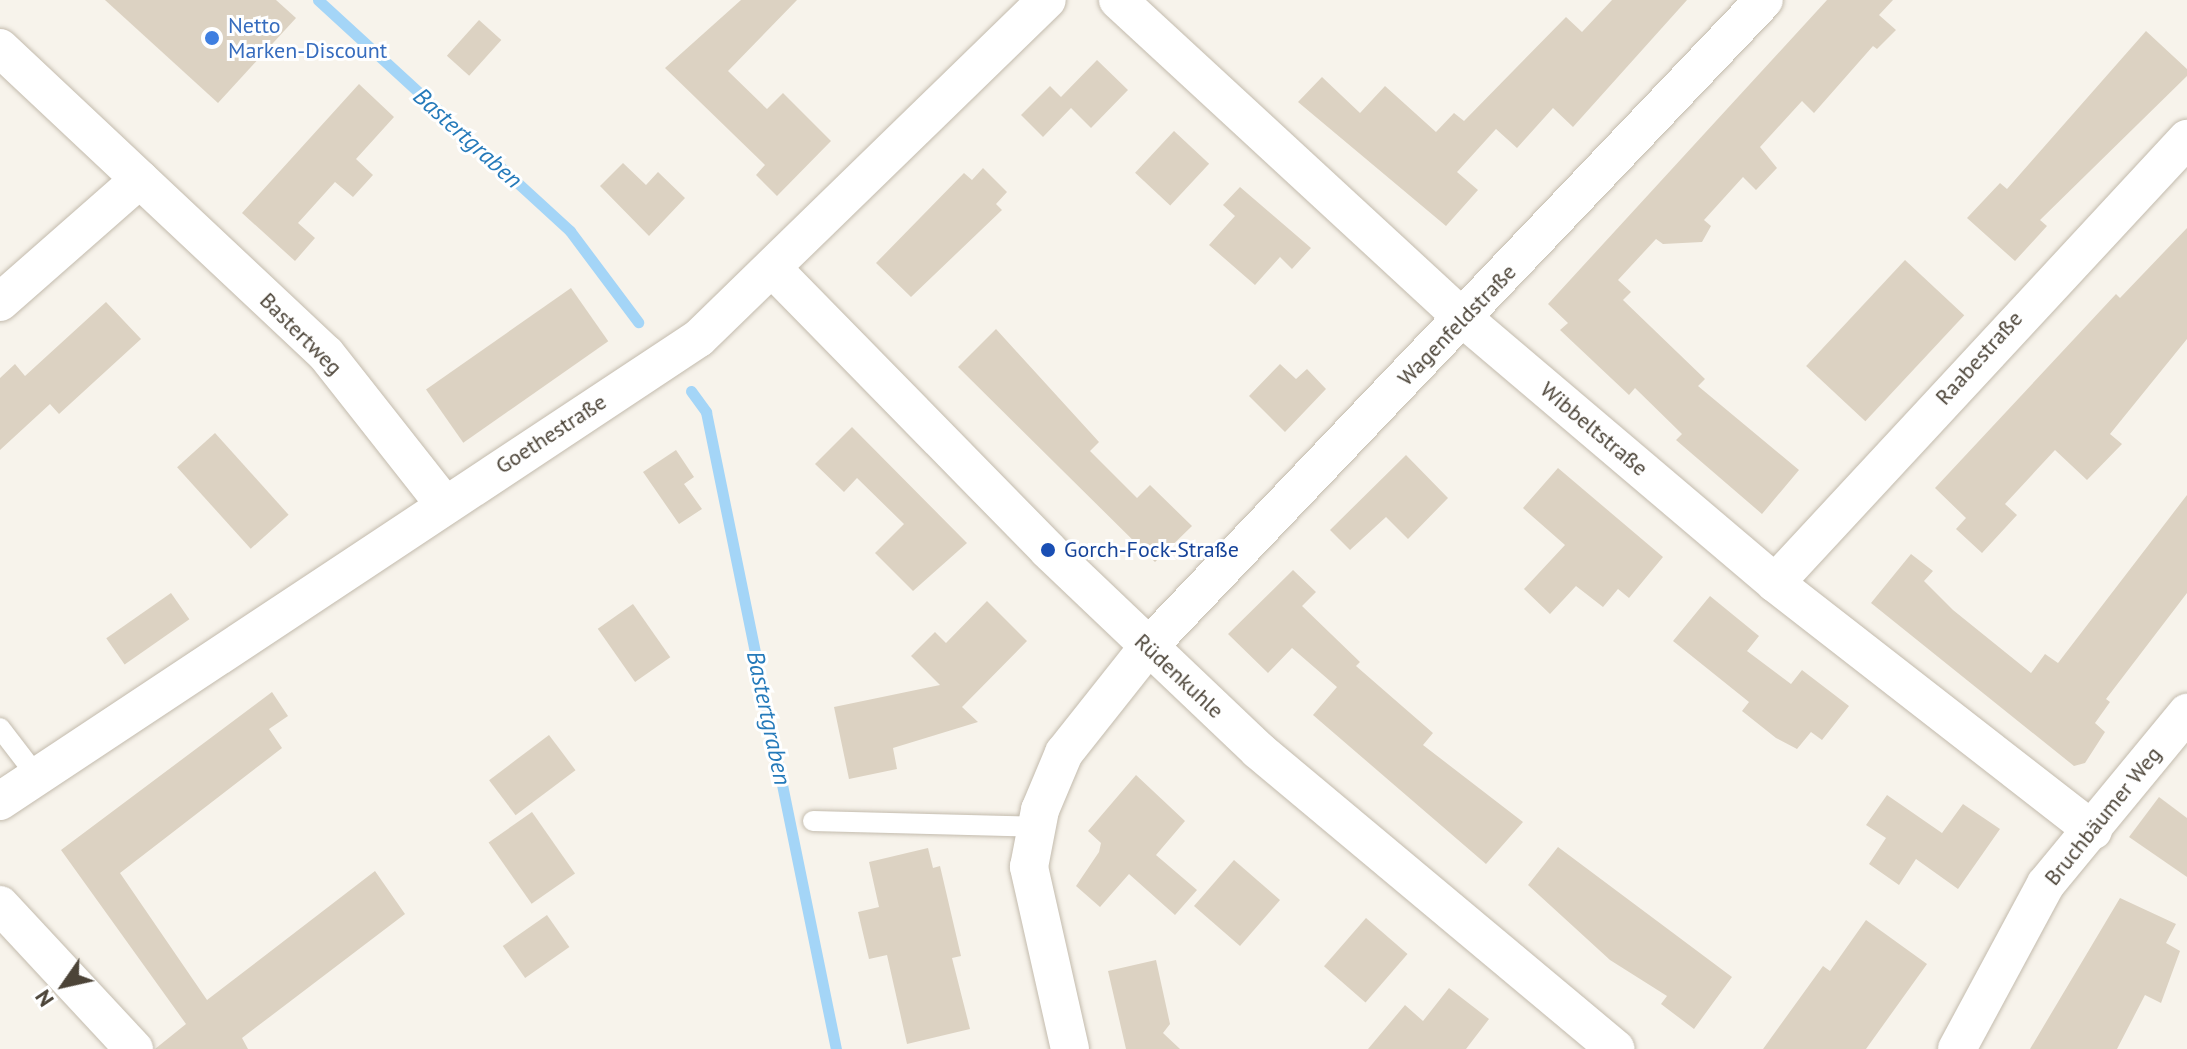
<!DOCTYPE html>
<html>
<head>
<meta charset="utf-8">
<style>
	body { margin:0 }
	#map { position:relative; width:2187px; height:1049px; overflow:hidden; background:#f7f3eb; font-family:"PT Sans",sans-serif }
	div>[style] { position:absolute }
	.stream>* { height:11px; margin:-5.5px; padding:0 5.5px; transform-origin:5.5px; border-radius:5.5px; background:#a4d5f7 }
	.building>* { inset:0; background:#dcd2c2; transform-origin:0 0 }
	.roads { filter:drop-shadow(0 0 2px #c3bbad) drop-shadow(0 0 2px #c3bbad) }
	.service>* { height:20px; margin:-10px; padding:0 10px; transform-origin:10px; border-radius:10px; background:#fff }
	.minor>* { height:38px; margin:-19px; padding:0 19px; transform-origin:19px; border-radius:19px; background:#fff }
	.dots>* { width:22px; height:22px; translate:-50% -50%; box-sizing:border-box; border:4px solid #fff; border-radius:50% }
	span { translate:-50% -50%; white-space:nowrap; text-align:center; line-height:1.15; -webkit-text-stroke:6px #fff; paint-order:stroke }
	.shop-label { font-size:22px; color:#366cbe }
	.left { translate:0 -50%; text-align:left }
	.street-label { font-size:22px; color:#4c4438 }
	.transit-label { font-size:22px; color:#164399 }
	.water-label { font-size:24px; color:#257aba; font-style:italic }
	.north { position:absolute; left:24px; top:945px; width:80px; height:80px; -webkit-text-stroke:6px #fff; paint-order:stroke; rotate:236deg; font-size:22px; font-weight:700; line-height:32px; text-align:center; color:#4c4438 }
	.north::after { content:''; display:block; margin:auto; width:28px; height:36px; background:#4c4438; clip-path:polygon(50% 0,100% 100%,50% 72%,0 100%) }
</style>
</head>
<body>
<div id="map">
	<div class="stream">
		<i style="left:318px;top:0;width:342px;rotate:42.5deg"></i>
		<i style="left:570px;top:231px;width:114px;rotate:53.2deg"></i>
		<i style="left:691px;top:391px;width:26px;rotate:54deg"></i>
		<i style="left:706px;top:412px;width:650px;rotate:78.47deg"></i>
	</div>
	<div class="building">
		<i style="clip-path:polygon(105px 0,276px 0,296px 18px,218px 103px)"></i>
		<i style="clip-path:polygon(741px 0,797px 0,728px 71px,767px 109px,783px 93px,831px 141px,777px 196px,756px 175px,765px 165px,665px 68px)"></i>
		<i style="clip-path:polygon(1612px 0,1687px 0,1573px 127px,1553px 108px,1517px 148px,1496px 129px,1457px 172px,1478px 190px,1446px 226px,1298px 102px,1322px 77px,1360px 113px,1385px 86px,1436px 132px,1454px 113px,1464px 121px,1566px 17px,1582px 32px)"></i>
		<i style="clip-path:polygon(1827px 0,1893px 0,1879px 15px,1896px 30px,1877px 49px,1873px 46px,1814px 113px,1802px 101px,1760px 147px,1777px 168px,1756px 190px,1743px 177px,1704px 220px,1711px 226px,1702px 242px,1663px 244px,1656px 239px,1618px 280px,1631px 292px,1623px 300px,1705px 379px,1698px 386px,1799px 470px,1762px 514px,1676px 440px,1682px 434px,1635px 388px,1629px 395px,1560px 330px,1568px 323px,1548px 304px)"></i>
		<i style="left:479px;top:20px;width:30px;height:48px;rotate:42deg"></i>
		<i style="clip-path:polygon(2146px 31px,2187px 69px,2187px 76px,2040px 220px,2047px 226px,2015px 261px,1967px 218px,2000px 183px,2007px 189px)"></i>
		<i style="clip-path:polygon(1097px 60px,1128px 90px,1091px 128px,1071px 108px,1043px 137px,1021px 115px,1050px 86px,1061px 97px)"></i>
		<i style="clip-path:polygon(359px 84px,394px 117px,356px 159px,373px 175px,353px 197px,335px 182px,298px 223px,315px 238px,295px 261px,242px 213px)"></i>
		<i style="left:1174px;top:131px;width:48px;height:57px;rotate:43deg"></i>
		<i style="clip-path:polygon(623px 163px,646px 185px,658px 172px,685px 198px,649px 236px,600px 186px)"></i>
		<i style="clip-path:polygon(983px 168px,1007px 192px,996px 204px,1002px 210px,911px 297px,876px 263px,964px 173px,972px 180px)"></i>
		<i style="clip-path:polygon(1240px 187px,1311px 248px,1292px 269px,1280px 257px,1255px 285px,1209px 245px,1235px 216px,1223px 205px)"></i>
		<i style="clip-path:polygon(2187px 228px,2187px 339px,2110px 434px,2122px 444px,2087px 480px,2055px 450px,2005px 504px,2017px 515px,1982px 553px,1956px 529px,1966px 518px,1935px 488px,2116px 294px,2120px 298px)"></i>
		<i style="left:1905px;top:260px;width:81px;height:145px;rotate:43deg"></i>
		<i style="left:571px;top:288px;width:65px;height:177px;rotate:55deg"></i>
		<i style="clip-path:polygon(106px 302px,141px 339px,59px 414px,50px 404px,0 450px,0 378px,15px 364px,25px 376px)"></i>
		<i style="clip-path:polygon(996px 329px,1099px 442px,1090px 451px,1137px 498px,1150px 485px,1192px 526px,1155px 562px,958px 367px)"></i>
		<i style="clip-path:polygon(1280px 364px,1296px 379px,1307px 369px,1326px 389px,1285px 432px,1249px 396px)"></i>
		<i style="clip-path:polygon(852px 427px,967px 543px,913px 591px,875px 553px,904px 524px,857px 478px,844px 492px,815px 464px)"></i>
		<i style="left:215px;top:433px;width:110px;height:51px;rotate:48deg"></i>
		<i style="clip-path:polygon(676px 450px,694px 477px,684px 484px,702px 509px,679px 524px,643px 472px)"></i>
		<i style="clip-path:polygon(1406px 455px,1448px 498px,1408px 539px,1386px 517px,1350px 550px,1330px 530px)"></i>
		<i style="clip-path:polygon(1558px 468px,1663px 557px,1629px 598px,1618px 589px,1603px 607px,1576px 586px,1550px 614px,1524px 589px,1565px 545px,1523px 508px)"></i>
		<i style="clip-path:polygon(2187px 495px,2187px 593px,2106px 699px,2110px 702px,2095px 723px,2105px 732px,2085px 763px,2074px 766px,1871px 603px,1911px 554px,1933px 571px,1924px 581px,1953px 610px,2031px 673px,2045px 654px,2058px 663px)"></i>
		<i style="clip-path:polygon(1293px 570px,1316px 592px,1302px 606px,1360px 662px,1356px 666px,1433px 733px,1423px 745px,1523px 822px,1486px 864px,1313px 715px,1337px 687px,1292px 648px,1268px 673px,1228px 634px)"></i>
		<i style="left:171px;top:593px;width:32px;height:79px;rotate:55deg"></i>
		<i style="clip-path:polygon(1710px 596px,1759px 636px,1747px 651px,1791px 684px,1802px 670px,1849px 706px,1822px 740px,1811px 732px,1797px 749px,1776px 738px,1742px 711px,1749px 702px,1673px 641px)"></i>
		<i style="clip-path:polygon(987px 601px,1027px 641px,962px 707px,978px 722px,893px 748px,897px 769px,849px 779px,834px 707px,940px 685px,911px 656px,935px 632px,946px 643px)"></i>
		<i style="left:633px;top:604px;width:65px;height:43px;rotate:55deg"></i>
		<i style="clip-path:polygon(272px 692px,288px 716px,269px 729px,282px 748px,120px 873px,207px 1000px,375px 871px,405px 914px,242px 1038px,248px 1049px,155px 1049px,186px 1024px,61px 850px)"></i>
		<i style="left:549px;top:735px;width:44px;height:75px;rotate:53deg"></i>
		<i style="clip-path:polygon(1136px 775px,1185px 821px,1156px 855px,1197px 890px,1175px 915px,1129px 874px,1100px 907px,1076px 886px,1099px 852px,1101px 843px,1088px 831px)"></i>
		<i style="clip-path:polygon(1887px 795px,1942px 833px,1963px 804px,2000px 829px,1958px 889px,1916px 859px,1899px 885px,1869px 864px,1886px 838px,1866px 825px)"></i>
		<i style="clip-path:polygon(2159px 797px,2187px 818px,2187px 877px,2129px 837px)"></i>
		<i style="left:532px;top:812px;width:75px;height:53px;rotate:55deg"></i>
		<i style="clip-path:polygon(1558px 847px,1732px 977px,1694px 1029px,1661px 1004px,1667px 996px,1610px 960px,1528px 885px)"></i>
		<i style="clip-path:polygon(928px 848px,933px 868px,940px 866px,961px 956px,952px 958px,970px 1029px,907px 1044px,887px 955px,869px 959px,858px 912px,879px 907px,869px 862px)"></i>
		<i style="left:1234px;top:860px;width:61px;height:61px;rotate:41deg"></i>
		<i style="clip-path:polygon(2120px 898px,2176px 924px,2166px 943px,2180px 951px,2161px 1003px,2145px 995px,2117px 1049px,2030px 1049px)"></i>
		<i style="left:547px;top:915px;width:39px;height:54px;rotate:55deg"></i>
		<i style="left:1366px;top:918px;width:55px;height:64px;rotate:41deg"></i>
		<i style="clip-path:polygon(1866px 920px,1927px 964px,1866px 1049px,1763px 1049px,1823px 966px,1830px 971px)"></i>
		<i style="clip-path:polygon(1156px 960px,1170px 1024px,1163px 1033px,1180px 1049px,1126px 1049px,1108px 971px)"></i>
		<i style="clip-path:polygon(1449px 988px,1489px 1019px,1466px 1049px,1368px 1049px,1405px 1005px,1423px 1021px)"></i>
	</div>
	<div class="roads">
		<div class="service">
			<i style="left:0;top:728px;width:59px;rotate:52.5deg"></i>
			<i style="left:813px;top:821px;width:223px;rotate:1.5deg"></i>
		</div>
		<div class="minor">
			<i style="left:1118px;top:0;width:471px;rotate:42.7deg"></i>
			<i style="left:1464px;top:319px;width:408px;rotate:40.3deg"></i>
			<i style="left:1775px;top:583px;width:403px;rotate:37.9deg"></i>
			<i style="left:0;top:48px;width:447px;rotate:43.2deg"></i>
			<i style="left:326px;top:354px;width:191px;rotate:51.8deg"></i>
			<i style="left:774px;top:270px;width:392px;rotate:45.6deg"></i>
			<i style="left:1048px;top:550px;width:290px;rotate:43.6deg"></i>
			<i style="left:1258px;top:750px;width:466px;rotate:39.9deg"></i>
			<i style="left:0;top:302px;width:186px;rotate:-41.3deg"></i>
			<i style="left:1775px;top:583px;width:606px;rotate:-47.14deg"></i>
			<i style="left:0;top:801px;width:838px;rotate:-33.52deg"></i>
			<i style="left:699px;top:338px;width:485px;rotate:-44.2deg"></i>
			<i style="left:0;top:905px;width:197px;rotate:47.1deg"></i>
			<i style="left:1070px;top:1049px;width:187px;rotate:-102.7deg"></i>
			<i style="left:1029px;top:867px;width:58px;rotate:-79.1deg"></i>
			<i style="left:1040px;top:810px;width:62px;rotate:-67.2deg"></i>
			<i style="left:1064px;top:753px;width:135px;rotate:-51.6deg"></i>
			<i style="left:1148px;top:647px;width:893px;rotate:-46.41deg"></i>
			<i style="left:1957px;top:1049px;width:187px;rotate:-61.7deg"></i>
			<i style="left:2046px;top:884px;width:222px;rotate:-50.5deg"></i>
		</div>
	</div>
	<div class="dots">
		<i style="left:212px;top:38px;background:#3f7fe0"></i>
		<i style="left:1048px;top:550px;background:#1a4fb4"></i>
	</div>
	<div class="shop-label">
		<span class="left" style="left:228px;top:38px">Netto<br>Marken-Discount</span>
	</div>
	<div class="street-label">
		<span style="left:1457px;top:325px;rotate:-46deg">Wagenfeldstraße</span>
		<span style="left:301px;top:334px;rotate:45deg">Bastertweg</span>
		<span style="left:1979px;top:358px;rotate:-48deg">Raabestraße</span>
		<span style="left:1594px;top:429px;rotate:40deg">Wibbeltstraße</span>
		<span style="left:551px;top:434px;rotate:-33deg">Goethestraße</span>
		<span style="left:1179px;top:676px;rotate:43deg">Rüdenkuhle</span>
		<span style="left:2103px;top:816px;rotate:-51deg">Bruchbäumer Weg</span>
	</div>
	<div class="transit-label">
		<span class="left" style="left:1064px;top:550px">Gorch-Fock-Straße</span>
	</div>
	<div class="water-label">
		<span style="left:468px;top:138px;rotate:42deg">Bastertgraben</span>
		<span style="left:769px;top:718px;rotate:78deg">Bastertgraben</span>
	</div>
	<div class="north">N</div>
</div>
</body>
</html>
